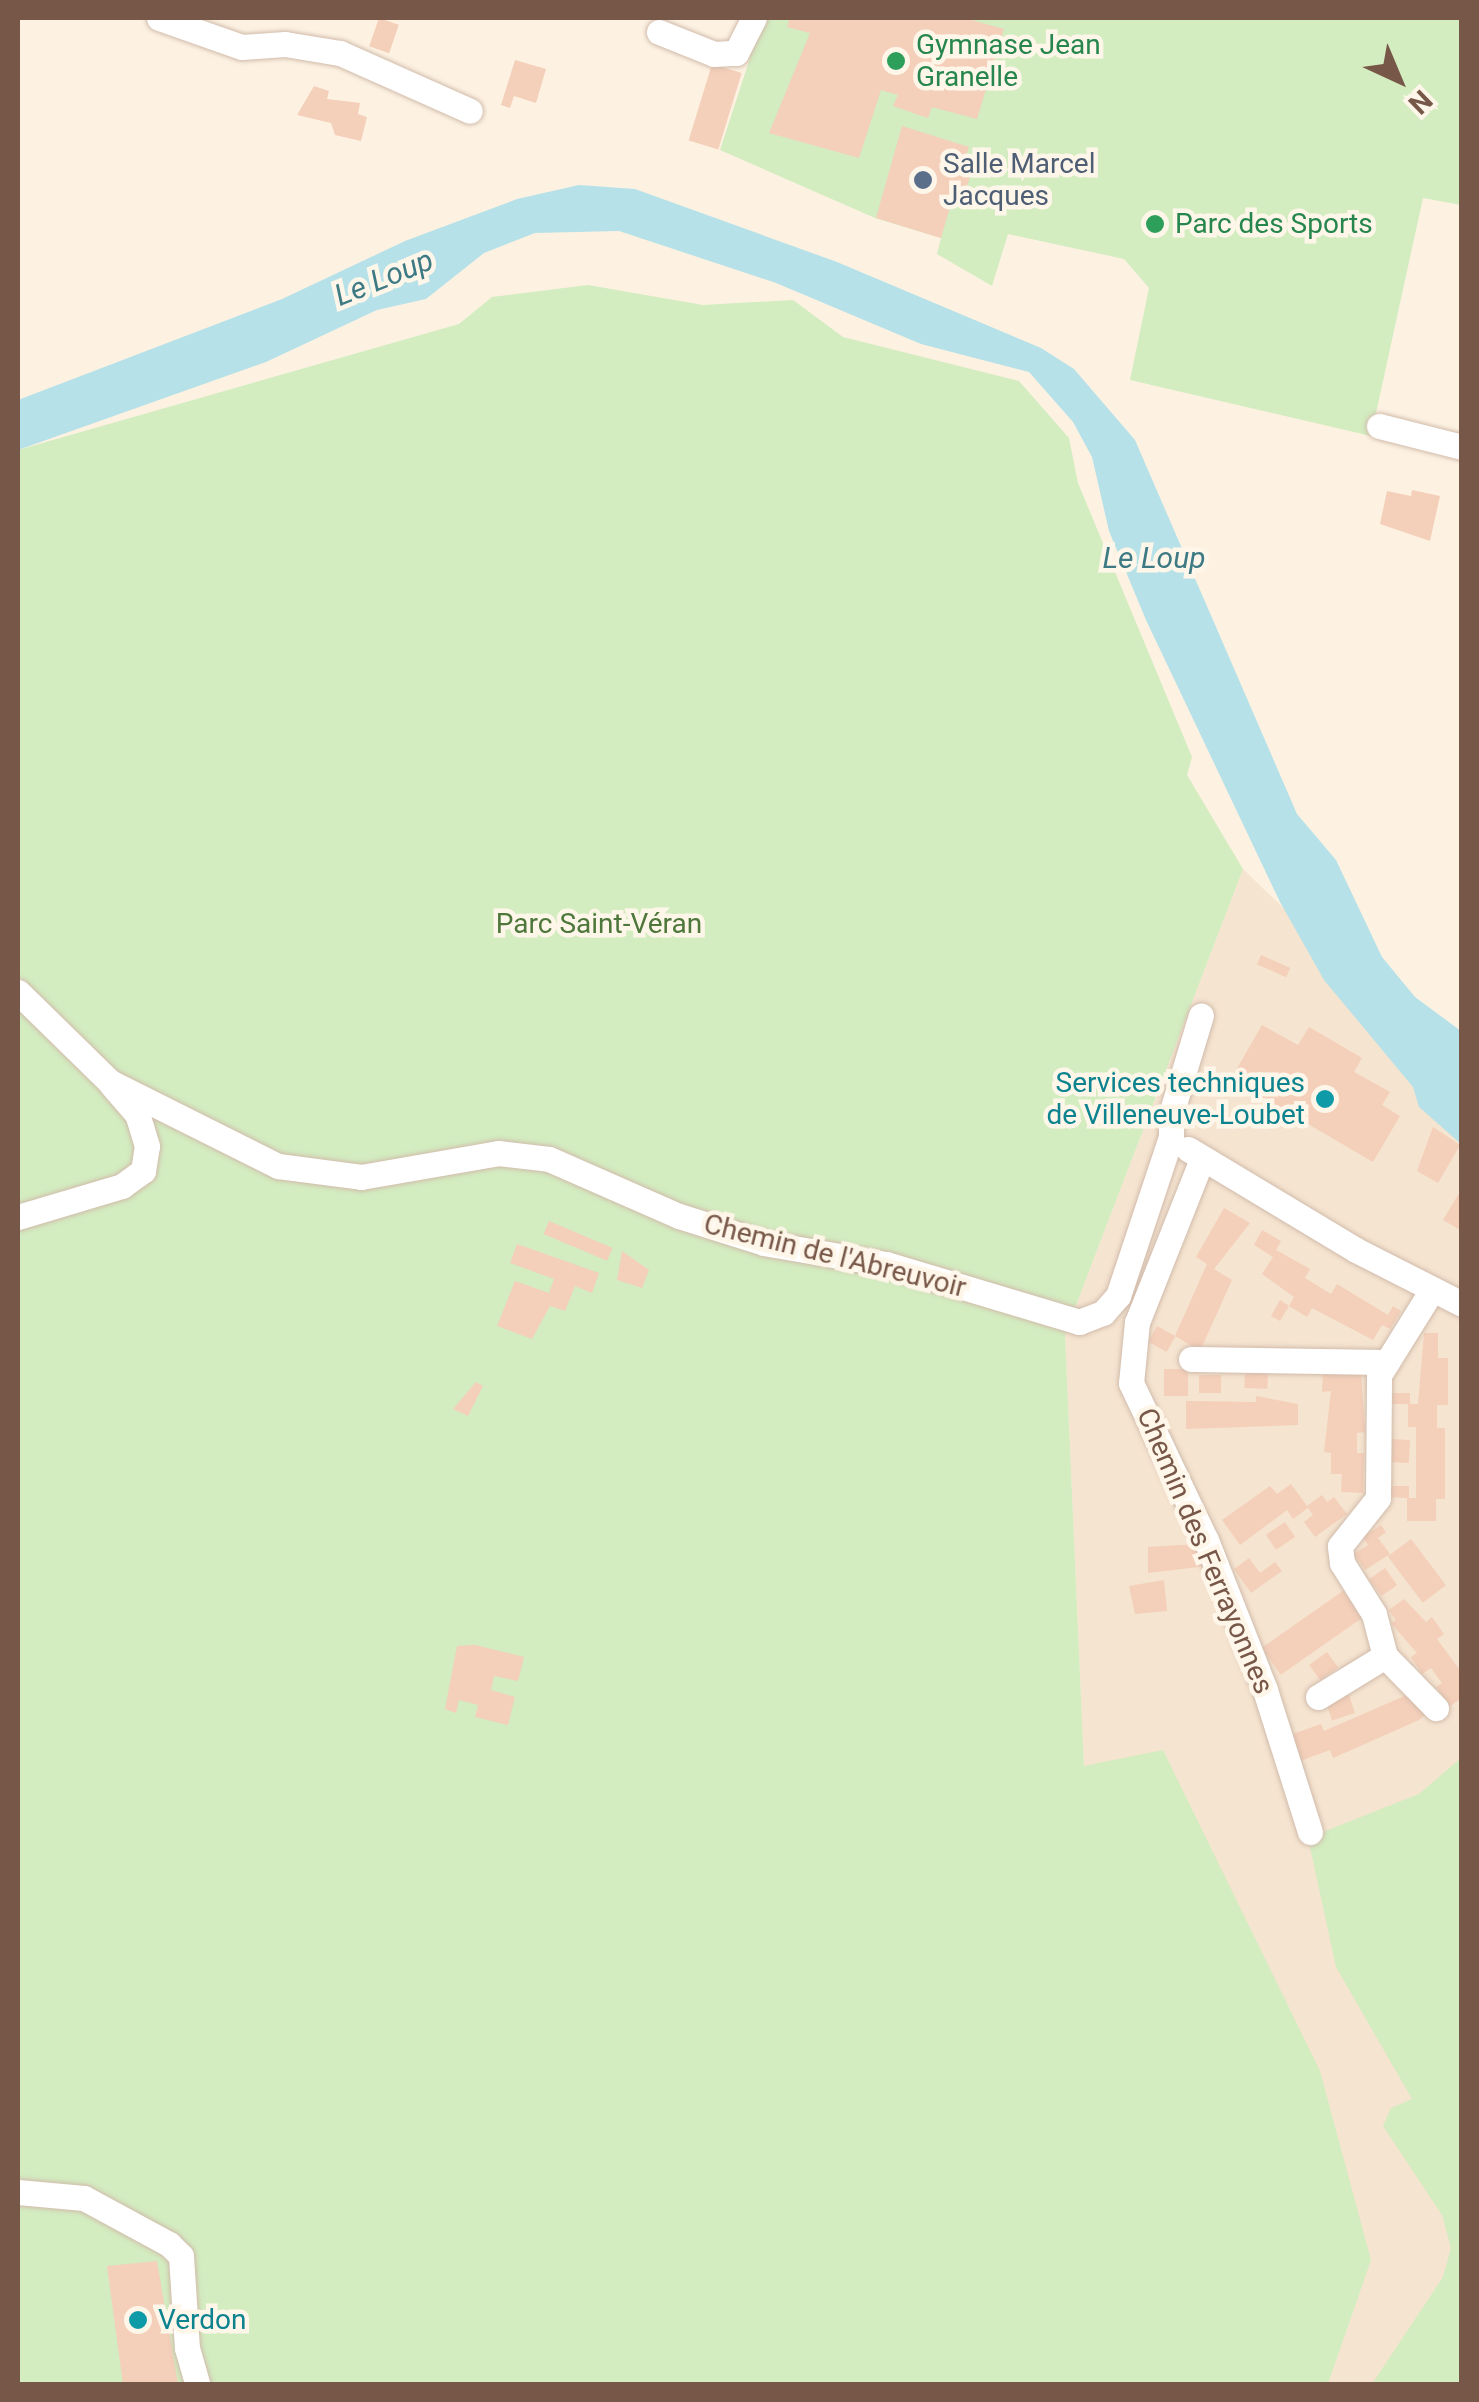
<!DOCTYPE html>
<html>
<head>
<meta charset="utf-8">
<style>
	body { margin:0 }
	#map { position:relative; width:1479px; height:2402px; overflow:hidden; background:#fdf2e2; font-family:Roboto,sans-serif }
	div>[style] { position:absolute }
	.residential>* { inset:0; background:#f5e4d0 }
	.green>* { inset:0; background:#d3ecc0 }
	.water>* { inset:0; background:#b6e1e8 }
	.building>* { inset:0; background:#f4cfb9; transform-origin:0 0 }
	.roads { filter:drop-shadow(0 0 2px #d1bbab) drop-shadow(0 0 2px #d1bbab) }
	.minor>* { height:25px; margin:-12.5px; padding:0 12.5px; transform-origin:12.5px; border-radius:12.5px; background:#fff }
	.dots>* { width:28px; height:28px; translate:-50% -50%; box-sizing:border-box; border:5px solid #fff6ea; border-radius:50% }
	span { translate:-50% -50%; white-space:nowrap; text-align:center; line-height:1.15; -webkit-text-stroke:9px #fff6ea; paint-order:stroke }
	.leisure-label { font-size:28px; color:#27864d }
	.left { translate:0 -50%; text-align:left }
	.service-label { font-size:28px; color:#4e5e75 }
	.park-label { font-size:28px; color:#4e773c }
	.culture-label { font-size:28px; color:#0d838f }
	.right { translate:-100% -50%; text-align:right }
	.street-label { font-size:28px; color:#775747 }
	.water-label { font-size:30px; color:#3d7a84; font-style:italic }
	.frame { position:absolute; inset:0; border:20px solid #775747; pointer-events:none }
	.north { position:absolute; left:1349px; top:30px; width:100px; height:100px; -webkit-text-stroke:8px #fff6ea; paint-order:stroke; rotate:136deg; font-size:28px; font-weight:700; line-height:40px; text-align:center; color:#775747 }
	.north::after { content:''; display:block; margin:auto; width:35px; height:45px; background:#775747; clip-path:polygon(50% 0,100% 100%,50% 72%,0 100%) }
</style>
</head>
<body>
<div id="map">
	<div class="residential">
		<i style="clip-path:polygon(1243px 869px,1461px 1079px,1461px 2384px,1328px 2384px,1371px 2259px,1084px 1767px,1065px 1334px)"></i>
	</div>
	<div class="green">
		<i style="clip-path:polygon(763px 18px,1461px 18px,1461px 205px,1423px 198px,1371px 436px,1130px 380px,1149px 288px,1124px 259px,1008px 234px,992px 286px,937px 254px,941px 238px,875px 218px,720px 150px)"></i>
		<i style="clip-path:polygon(588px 285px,703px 305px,793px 300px,843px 337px,1019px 381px,1069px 438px,1078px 483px,1192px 757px,1187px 775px,1243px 869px,1065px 1334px,1084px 1766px,1163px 1750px,1320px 2071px,1371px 2260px,1328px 2384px,18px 2384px,18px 450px,459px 324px,492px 297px)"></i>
		<i style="clip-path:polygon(1461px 1758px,1461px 2384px,1372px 2384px,1443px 2277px,1451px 2248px,1442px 2215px,1383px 2126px,1391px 2108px,1412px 2099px,1336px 1967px,1308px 1838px,1419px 1794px)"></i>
	</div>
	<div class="water">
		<i style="clip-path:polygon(579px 185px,635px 189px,837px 262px,1041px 348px,1074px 369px,1135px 440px,1297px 814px,1336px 860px,1382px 957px,1415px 997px,1461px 1031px,1461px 1144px,1419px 1107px,1413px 1087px,1324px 980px,1280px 902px,1146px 620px,1109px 531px,1092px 457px,1073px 422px,1029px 372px,921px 344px,776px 283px,619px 231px,535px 233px,484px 253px,426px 299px,377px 310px,266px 362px,18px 450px,18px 400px,282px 299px,405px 241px,517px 199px)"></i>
	</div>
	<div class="building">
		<i style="left:379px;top:18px;width:21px;height:30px;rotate:19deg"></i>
		<i style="clip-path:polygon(790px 18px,964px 18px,1004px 29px,977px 119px,932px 107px,928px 118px,893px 106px,898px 95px,881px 90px,859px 158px,769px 133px,810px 33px,787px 27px)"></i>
		<i style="clip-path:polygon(515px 60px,546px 69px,536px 103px,514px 96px,510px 108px,501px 105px)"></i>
		<i style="left:712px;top:64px;width:31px;height:80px;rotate:17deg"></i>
		<i style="clip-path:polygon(314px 86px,329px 91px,327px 99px,360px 103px,358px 114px,367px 117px,361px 141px,335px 135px,331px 123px,297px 115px)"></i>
		<i style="clip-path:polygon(902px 126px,969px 147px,961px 170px,971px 173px,965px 193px,955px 190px,941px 238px,876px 218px)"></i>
		<i style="clip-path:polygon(1412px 490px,1440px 496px,1430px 541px,1380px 524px,1387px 491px,1411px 496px)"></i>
		<i style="left:1261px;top:955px;width:32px;height:10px;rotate:24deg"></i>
		<i style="clip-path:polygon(1262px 1025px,1298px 1045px,1309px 1027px,1362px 1058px,1354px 1072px,1390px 1092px,1382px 1105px,1400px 1116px,1373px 1162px,1231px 1079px)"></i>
		<i style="clip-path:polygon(1433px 1127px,1460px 1145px,1438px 1183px,1417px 1171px)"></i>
		<i style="clip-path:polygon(1458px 1195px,1462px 1197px,1462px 1231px,1443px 1220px)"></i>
		<i style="clip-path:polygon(1224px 1208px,1250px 1223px,1214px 1269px,1232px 1280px,1200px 1351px,1175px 1336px,1207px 1264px,1196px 1257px)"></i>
		<i style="left:549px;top:1221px;width:69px;height:14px;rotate:23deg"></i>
		<i style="clip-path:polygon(1262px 1230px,1281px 1241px,1276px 1250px,1310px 1269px,1305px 1278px,1331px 1294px,1337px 1284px,1388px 1315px,1393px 1306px,1401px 1311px,1390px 1329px,1382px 1325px,1373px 1340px,1312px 1308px,1307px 1317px,1289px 1306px,1280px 1321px,1271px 1316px,1280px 1300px,1289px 1306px,1294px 1297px,1262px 1274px,1273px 1257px,1254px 1245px)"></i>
		<i style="clip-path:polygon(517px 1244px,599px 1273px,592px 1293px,575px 1286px,565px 1311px,550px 1306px,532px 1339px,497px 1326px,515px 1281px,549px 1293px,554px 1279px,510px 1263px)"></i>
		<i style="clip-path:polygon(622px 1251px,649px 1270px,642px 1288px,617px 1280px)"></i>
		<i style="left:1157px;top:1326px;width:21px;height:18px;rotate:29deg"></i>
		<i style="clip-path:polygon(1424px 1333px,1438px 1333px,1438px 1358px,1448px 1358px,1448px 1405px,1437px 1405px,1437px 1428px,1445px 1428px,1445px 1499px,1436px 1499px,1436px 1521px,1407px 1521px,1407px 1498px,1390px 1497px,1391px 1486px,1409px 1486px,1409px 1498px,1416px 1498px,1416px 1427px,1408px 1427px,1408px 1404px,1392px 1404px,1392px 1393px,1410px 1393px,1410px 1404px,1418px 1404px)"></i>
		<i style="left:1164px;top:1369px;width:24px;height:27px"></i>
		<i style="left:1245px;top:1370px;width:23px;height:18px;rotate:2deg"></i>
		<i style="clip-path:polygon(1323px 1370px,1361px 1371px,1365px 1432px,1357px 1433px,1357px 1453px,1364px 1453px,1363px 1493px,1341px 1492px,1342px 1474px,1331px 1474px,1331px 1453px,1324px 1452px,1331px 1391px,1322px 1392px)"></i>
		<i style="left:1199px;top:1375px;width:22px;height:18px"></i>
		<i style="clip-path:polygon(476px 1382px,483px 1386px,468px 1416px,453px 1409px)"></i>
		<i style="clip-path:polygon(1256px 1396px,1298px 1404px,1298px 1425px,1186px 1429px,1186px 1401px,1256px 1402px)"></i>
		<i style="left:1392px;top:1439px;width:18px;height:23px;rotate:3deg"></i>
		<i style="clip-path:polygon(1291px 1484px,1307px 1506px,1322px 1495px,1327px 1502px,1334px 1497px,1347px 1514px,1315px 1537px,1304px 1522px,1313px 1515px,1308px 1508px,1293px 1519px,1287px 1510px,1240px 1545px,1222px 1520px,1270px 1486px,1277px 1494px)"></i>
		<i style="left:1285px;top:1522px;width:18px;height:23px;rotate:56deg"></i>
		<i style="clip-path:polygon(1381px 1525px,1386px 1532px,1378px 1538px,1390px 1554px,1365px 1570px,1354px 1554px,1368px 1545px,1363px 1537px)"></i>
		<i style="left:1411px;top:1539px;width:58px;height:29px;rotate:53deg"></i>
		<i style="clip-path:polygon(1199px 1544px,1207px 1566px,1148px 1573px,1148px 1547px)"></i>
		<i style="clip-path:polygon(1249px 1558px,1260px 1573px,1275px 1562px,1282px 1571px,1251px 1593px,1234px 1569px)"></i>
		<i style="left:1385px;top:1568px;width:21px;height:19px;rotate:55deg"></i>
		<i style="clip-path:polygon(1164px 1580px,1167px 1611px,1135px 1614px,1129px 1586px)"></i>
		<i style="left:1343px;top:1591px;width:33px;height:99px;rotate:55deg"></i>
		<i style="clip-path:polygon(1404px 1599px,1426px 1622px,1432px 1617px,1444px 1634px,1437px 1639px,1462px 1673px,1462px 1698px,1450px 1706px,1436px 1687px,1442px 1683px,1431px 1668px,1422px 1674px,1411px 1657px,1417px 1653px,1391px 1623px,1396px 1620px,1389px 1610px)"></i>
		<i style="clip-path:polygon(475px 1645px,524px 1657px,518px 1681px,494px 1676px,491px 1690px,515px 1697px,508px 1725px,475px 1717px,478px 1705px,459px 1700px,456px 1713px,445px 1709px,457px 1646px)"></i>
		<i style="left:1327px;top:1652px;width:19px;height:22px;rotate:54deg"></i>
		<i style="clip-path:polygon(1409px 1694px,1428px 1712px,1419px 1720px,1333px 1758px,1330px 1750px,1300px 1761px,1290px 1735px,1321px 1724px,1324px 1731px)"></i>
		<i style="left:1349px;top:1695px;width:19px;height:24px;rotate:72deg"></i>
		<i style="clip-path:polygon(157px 2261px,178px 2384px,123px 2384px,107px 2266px)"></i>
	</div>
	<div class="roads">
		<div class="minor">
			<i style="left:159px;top:18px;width:88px;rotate:19.3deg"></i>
			<i style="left:242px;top:47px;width:43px;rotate:-4deg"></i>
			<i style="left:285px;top:44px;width:56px;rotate:9.3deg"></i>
			<i style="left:340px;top:53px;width:142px;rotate:24deg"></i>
			<i style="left:659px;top:32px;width:59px;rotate:21.8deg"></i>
			<i style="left:714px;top:54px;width:22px;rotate:-3deg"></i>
			<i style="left:736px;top:53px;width:39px;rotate:-63deg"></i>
			<i style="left:1379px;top:426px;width:86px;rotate:14.2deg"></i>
			<i style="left:18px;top:992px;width:129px;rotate:44.4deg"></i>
			<i style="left:110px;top:1082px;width:188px;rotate:26.6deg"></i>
			<i style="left:278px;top:1166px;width:84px;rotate:7.5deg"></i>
			<i style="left:361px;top:1177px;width:139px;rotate:-9.9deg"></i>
			<i style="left:498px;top:1153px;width:51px;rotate:6.7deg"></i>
			<i style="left:549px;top:1159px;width:142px;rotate:23.7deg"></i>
			<i style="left:679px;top:1216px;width:89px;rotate:17.6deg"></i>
			<i style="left:764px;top:1243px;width:124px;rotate:9.8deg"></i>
			<i style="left:886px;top:1264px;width:202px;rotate:16.7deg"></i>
			<i style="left:1079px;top:1322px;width:26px;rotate:-21deg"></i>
			<i style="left:1103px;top:1313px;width:23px;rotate:-49deg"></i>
			<i style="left:1118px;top:1296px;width:168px;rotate:-71.6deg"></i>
			<i style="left:1171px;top:1137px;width:23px;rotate:-90deg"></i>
			<i style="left:1171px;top:1114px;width:103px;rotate:-73.1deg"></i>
			<i style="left:1188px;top:1149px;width:196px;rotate:31deg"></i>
			<i style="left:1356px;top:1250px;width:119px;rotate:27deg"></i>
			<i style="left:1202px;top:1159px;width:175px;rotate:111.7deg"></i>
			<i style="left:1137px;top:1322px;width:61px;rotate:95.6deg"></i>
			<i style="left:1131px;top:1383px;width:174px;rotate:64.5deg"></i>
			<i style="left:1206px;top:1540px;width:161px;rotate:68.5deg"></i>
			<i style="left:1265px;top:1690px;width:149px;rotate:72.4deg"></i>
			<i style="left:18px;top:1217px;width:109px;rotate:-16.6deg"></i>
			<i style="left:122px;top:1186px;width:26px;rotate:-36deg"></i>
			<i style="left:143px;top:1171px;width:25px;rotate:-81deg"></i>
			<i style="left:147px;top:1146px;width:34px;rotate:-107deg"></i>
			<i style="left:137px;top:1114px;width:37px;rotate:-131deg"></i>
			<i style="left:1191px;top:1359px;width:196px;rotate:0.9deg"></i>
			<i style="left:1385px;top:1656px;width:73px;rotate:45.6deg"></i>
			<i style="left:1318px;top:1697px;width:79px;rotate:-31.5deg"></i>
			<i style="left:1385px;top:1656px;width:43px;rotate:-104.7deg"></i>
			<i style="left:1374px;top:1614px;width:60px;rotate:-122.1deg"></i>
			<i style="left:1342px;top:1563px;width:17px;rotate:-97deg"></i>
			<i style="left:1340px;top:1546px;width:61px;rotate:-51.6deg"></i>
			<i style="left:1378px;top:1498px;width:123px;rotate:-89.5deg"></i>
			<i style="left:1379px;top:1375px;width:100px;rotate:-58.1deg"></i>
			<i style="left:18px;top:2192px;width:66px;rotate:5.2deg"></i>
			<i style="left:84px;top:2198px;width:97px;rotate:28.4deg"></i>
			<i style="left:169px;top:2244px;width:17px;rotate:45deg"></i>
			<i style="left:181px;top:2256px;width:92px;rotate:86.3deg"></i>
			<i style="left:187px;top:2348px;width:37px;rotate:74deg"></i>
		</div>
	</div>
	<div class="dots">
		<i style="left:896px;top:61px;background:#2e9e5b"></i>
		<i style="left:923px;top:180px;background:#5c6f8a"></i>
		<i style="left:1155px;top:224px;background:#2e9e5b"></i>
		<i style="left:1325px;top:1099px;background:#0f9aa8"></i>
		<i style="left:138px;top:2320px;background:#0f9aa8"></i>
	</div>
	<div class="leisure-label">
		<span class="left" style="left:916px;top:61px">Gymnase Jean<br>Granelle</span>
		<span class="left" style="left:1175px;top:224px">Parc des Sports</span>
	</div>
	<div class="service-label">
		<span class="left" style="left:943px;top:180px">Salle Marcel<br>Jacques</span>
	</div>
	<div class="park-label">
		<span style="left:599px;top:924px">Parc Saint-Véran</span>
	</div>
	<div class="culture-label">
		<span class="right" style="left:1305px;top:1099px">Services techniques<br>de Villeneuve-Loubet</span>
		<span class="left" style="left:158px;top:2320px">Verdon</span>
	</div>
	<div class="street-label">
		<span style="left:835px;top:1256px;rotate:14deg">Chemin de l'Abreuvoir</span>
		<span style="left:1205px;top:1551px;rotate:67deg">Chemin des Ferrayonnes</span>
	</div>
	<div class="water-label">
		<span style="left:384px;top:278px;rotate:-22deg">Le Loup</span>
		<span style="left:1154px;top:558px">Le Loup</span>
	</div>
	<div class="frame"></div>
	<div class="north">N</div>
</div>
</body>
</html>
